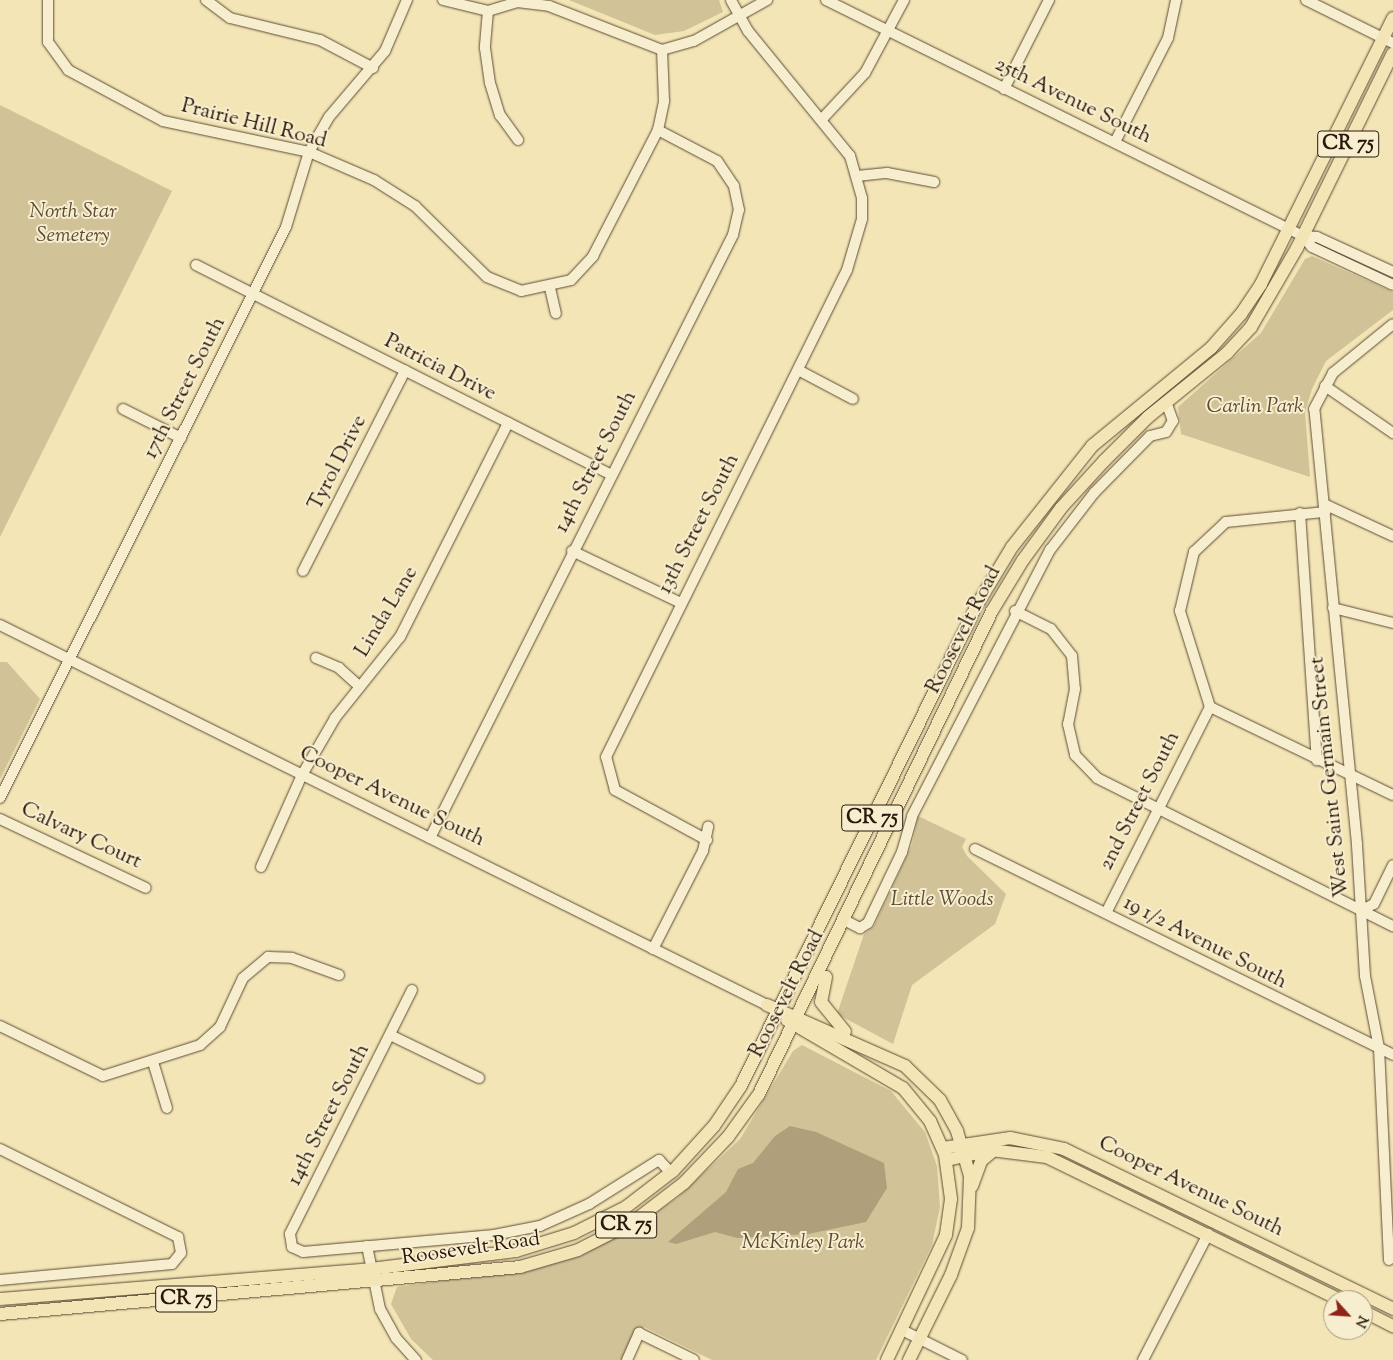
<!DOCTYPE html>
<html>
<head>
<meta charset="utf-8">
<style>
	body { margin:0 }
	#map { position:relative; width:1393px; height:1360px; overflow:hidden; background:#f3e5b5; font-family:"Sorts Mill Goudy",serif }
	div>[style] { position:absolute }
	.green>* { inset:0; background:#d1c298 }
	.water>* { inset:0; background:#af9f7b }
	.roads { filter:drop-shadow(0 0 1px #5d4b36) drop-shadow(0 0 1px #5d4b36) }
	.minor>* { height:10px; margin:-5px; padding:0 5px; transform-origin:5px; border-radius:5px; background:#f7eecf }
	.major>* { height:12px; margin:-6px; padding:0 6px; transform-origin:6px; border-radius:6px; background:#f3e5b5 }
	span { translate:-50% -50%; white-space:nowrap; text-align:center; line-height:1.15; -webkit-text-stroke:4px #f7eecf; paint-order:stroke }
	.shield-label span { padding:1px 4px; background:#f7eecf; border:1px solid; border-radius:4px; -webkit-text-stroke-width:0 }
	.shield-label { font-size:20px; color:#2b180b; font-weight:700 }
	.street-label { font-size:21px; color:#2b180b }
	.park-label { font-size:21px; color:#5d4b35; font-style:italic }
	.north { position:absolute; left:1323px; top:1290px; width:50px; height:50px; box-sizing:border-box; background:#f7eecf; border:1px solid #a59881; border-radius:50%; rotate:116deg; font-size:14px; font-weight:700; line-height:20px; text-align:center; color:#2b180b }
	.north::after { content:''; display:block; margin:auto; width:18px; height:22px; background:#8f2418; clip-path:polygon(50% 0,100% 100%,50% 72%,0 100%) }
</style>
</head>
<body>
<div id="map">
	<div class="green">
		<i style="clip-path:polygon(569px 0,719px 0,723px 12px,684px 31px,655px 35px)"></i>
		<i style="clip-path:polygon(0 105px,172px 191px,0 537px)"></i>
		<i style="clip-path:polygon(1312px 256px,1393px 292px,1393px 310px,1326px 361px,1312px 389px,1305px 412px,1310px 477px,1181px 434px,1178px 407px,1261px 333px,1305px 259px)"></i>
		<i style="clip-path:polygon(0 662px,7px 662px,40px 699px,0 779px)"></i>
		<i style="clip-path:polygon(918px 816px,966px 839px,962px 847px,967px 856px,1006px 894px,995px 924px,912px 985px,893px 1044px,837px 1014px,864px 934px,874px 926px,912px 845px)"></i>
		<i style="clip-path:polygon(802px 1045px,891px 1091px,925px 1132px,937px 1166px,940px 1207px,932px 1245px,876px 1360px,712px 1360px,644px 1327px,627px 1360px,433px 1360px,411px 1339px,391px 1304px,397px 1287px,541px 1267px,629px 1231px,677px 1198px,740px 1139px,793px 1051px)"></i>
	</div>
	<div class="water">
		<i style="clip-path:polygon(790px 1126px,816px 1132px,884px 1163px,887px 1188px,866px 1222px,808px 1234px,737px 1238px,715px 1232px,676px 1244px,668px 1242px,726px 1192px,738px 1169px,753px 1163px,775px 1136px)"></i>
	</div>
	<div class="roads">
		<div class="minor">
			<i style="left:48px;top:0;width:42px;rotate:90deg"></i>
			<i style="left:48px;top:42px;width:34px;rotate:54deg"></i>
			<i style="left:68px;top:70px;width:108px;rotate:28.2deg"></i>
			<i style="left:163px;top:121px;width:149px;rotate:12deg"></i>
			<i style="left:309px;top:152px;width:71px;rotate:23.3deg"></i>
			<i style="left:374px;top:180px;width:49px;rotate:32.4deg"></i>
			<i style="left:415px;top:206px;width:101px;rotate:44.6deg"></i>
			<i style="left:487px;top:277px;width:37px;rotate:22deg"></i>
			<i style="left:521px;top:291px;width:51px;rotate:-12.4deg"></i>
			<i style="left:571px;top:280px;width:33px;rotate:-47deg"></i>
			<i style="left:593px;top:256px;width:142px;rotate:-62.7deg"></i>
			<i style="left:658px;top:130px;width:30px;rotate:-78deg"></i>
			<i style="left:664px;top:101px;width:51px;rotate:-92.2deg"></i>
			<i style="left:206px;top:0;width:30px;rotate:37deg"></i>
			<i style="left:230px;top:18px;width:93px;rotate:13.7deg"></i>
			<i style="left:320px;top:40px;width:60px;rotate:27.8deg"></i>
			<i style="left:443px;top:0;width:46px;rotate:13.7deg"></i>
			<i style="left:488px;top:11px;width:30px;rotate:-17deg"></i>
			<i style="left:517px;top:2px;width:32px;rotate:7deg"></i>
			<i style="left:549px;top:6px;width:121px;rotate:21.3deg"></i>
			<i style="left:662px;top:50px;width:33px;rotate:-16deg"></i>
			<i style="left:694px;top:41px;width:84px;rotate:-29.3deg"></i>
			<i style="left:826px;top:0;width:532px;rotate:26.32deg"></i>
			<i style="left:1303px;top:236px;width:14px;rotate:4deg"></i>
			<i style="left:1317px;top:237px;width:84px;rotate:24.7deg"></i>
			<i style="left:1306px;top:0;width:97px;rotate:26.3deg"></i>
			<i style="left:488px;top:11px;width:37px;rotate:95deg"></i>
			<i style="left:485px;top:48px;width:35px;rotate:82deg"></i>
			<i style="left:490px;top:83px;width:34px;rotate:73deg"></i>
			<i style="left:500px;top:115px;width:31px;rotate:54deg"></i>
			<i style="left:1004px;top:89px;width:100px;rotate:-63.2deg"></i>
			<i style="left:823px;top:118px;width:62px;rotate:-47deg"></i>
			<i style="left:865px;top:73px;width:83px;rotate:-61.9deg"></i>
			<i style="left:1115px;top:142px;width:117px;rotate:-63deg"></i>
			<i style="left:1168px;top:38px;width:39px;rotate:-78deg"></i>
			<i style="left:857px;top:176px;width:30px;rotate:-6deg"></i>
			<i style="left:887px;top:173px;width:48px;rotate:10.8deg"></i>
			<i style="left:1303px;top:236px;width:14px;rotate:51deg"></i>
			<i style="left:1312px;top:247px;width:89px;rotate:25.1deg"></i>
			<i style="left:196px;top:265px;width:465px;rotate:26.8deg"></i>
			<i style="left:550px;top:288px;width:26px;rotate:77deg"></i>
			<i style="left:798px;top:370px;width:62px;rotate:27.8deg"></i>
			<i style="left:1325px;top:386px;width:83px;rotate:34.7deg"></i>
			<i style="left:123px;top:409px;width:65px;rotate:26.6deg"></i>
			<i style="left:1324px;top:504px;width:76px;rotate:24.9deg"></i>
			<i style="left:1300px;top:513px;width:248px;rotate:86.1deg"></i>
			<i style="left:572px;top:551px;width:121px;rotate:25.5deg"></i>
			<i style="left:303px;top:571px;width:225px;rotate:-63deg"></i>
			<i style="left:1333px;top:608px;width:62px;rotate:14deg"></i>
			<i style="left:1015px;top:611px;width:40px;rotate:26.6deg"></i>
			<i style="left:1051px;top:629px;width:34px;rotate:52deg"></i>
			<i style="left:1072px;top:656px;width:33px;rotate:85deg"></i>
			<i style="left:1075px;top:689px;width:36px;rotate:101deg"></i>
			<i style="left:1068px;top:724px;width:32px;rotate:77deg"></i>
			<i style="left:1075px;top:755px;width:32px;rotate:46deg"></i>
			<i style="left:1097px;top:778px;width:331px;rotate:26.6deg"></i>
			<i style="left:0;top:625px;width:856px;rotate:26.36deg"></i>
			<i style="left:316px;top:658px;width:25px;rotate:23deg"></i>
			<i style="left:339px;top:668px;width:28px;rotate:42deg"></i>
			<i style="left:1210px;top:707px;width:101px;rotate:-107.4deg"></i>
			<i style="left:1180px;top:611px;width:61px;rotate:-76.7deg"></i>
			<i style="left:1194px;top:552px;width:44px;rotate:-43.2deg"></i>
			<i style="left:1226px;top:522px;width:100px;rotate:-5.8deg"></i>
			<i style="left:1210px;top:707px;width:203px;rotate:25.7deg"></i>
			<i style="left:0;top:798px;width:639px;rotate:-63.39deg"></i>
			<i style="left:286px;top:227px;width:78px;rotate:-73deg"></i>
			<i style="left:309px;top:152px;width:40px;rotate:-60.3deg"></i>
			<i style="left:329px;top:117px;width:87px;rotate:-49.7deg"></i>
			<i style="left:385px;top:51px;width:56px;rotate:-66.7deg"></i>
			<i style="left:0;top:819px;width:161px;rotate:25.3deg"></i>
			<i style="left:430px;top:838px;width:675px;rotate:-63.32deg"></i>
			<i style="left:733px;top:235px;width:26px;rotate:-77deg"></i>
			<i style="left:739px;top:210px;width:25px;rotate:-102deg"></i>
			<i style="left:734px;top:186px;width:30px;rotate:-124deg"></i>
			<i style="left:717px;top:161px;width:67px;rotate:-152.3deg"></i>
			<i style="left:707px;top:840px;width:105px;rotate:-151.5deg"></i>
			<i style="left:615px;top:790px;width:34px;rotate:-105deg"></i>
			<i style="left:606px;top:757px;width:543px;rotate:-63.67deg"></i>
			<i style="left:847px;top:270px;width:53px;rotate:-73.6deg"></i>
			<i style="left:862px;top:219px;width:21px;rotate:-90deg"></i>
			<i style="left:862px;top:198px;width:44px;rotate:-105.9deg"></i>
			<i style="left:850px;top:156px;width:161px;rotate:-129.2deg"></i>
			<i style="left:748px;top:31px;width:35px;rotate:-119deg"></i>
			<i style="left:975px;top:849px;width:466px;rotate:26.2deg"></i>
			<i style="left:261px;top:867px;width:101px;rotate:-66deg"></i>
			<i style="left:302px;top:775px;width:66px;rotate:-59.9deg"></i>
			<i style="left:335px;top:718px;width:104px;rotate:-51.3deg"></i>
			<i style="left:400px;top:637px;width:240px;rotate:-63.2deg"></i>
			<i style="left:1362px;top:910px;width:13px;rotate:-27deg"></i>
			<i style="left:1374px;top:904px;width:43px;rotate:-64deg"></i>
			<i style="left:1106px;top:913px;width:231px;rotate:-63.2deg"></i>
			<i style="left:846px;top:921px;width:16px;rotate:27deg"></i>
			<i style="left:860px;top:928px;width:9px;rotate:-32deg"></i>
			<i style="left:868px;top:923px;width:79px;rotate:-64.4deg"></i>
			<i style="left:902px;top:852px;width:37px;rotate:-74deg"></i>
			<i style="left:912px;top:816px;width:300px;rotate:-62.6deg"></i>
			<i style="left:1050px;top:550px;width:72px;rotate:-52.3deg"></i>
			<i style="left:1094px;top:493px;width:80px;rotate:-45.5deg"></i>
			<i style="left:1150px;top:436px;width:16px;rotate:-14deg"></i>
			<i style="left:1166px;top:432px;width:13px;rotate:-58deg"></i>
			<i style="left:1173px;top:421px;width:20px;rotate:-110deg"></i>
			<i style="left:653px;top:949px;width:110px;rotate:-63deg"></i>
			<i style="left:703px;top:851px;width:25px;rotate:-78deg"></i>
			<i style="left:412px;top:990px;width:273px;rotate:116.6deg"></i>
			<i style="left:290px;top:1234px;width:13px;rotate:81deg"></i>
			<i style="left:292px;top:1247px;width:12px;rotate:24deg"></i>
			<i style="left:303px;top:1252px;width:192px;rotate:-5.1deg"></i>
			<i style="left:494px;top:1235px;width:47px;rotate:-11.1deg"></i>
			<i style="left:540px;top:1226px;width:54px;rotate:-24.2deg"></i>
			<i style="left:589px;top:1204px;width:83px;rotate:-32.2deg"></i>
			<i style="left:659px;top:1160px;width:18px;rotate:47deg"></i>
			<i style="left:0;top:1026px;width:114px;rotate:25.9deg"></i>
			<i style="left:103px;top:1076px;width:102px;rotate:-17.7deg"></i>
			<i style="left:200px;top:1045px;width:27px;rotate:-42deg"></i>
			<i style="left:220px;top:1027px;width:54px;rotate:-64.9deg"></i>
			<i style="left:243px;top:978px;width:33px;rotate:-40deg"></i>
			<i style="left:268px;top:957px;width:24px;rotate:2deg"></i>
			<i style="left:292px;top:958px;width:50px;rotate:19.9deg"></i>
			<i style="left:390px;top:1035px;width:99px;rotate:25.8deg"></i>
			<i style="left:153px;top:1062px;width:48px;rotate:73.1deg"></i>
			<i style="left:0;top:1149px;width:199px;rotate:26.3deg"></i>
			<i style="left:178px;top:1237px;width:16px;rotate:79deg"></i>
			<i style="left:181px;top:1253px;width:14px;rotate:129deg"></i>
			<i style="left:172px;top:1264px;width:173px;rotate:174.7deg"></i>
			<i style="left:367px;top:1246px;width:64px;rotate:78.3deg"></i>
			<i style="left:380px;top:1309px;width:33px;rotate:61deg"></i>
			<i style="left:396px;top:1338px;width:30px;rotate:48deg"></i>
			<i style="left:1389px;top:1260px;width:212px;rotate:-92.7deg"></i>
			<i style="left:1379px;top:1048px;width:73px;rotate:-101deg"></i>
			<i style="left:1365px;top:976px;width:132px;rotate:-93.5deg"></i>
			<i style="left:1357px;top:844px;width:437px;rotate:-95.6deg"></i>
			<i style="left:1314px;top:409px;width:41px;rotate:-62.2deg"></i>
			<i style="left:1333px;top:373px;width:77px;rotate:-39.2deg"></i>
			<i style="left:902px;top:1330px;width:67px;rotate:26.6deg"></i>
			<i style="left:627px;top:1360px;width:30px;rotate:-66deg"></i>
			<i style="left:639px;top:1333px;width:61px;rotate:26.1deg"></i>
			<i style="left:1143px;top:1360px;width:142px;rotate:-62.7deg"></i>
		</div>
		<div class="major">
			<i style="left:826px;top:977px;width:25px;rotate:101deg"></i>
			<i style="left:821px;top:1002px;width:38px;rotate:51deg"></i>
			<i style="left:767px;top:1005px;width:151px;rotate:23.8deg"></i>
			<i style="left:905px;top:1066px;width:49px;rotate:44.2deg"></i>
			<i style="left:940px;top:1100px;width:35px;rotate:61deg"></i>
			<i style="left:957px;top:1131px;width:47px;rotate:73.9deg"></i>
			<i style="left:970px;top:1176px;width:52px;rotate:92.2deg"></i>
			<i style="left:968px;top:1228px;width:50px;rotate:109.9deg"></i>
			<i style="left:951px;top:1275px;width:95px;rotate:116.3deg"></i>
			<i style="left:787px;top:1020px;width:134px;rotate:30.4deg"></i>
			<i style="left:903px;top:1088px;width:43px;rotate:50.7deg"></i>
			<i style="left:930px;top:1121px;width:37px;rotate:66deg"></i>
			<i style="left:945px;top:1155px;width:44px;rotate:82.2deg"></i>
			<i style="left:951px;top:1199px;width:36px;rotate:98deg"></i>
			<i style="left:946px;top:1235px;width:138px;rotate:115.3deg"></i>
			<i style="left:943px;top:1148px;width:68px;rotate:-8.5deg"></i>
			<i style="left:1010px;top:1138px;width:55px;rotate:11.5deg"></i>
			<i style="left:1064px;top:1149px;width:366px;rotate:25.9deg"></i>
			<i style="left:947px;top:1160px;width:45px;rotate:-12.8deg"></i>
			<i style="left:991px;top:1150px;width:56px;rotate:7.1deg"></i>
			<i style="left:1047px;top:1157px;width:326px;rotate:26deg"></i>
			<i style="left:972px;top:1186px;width:27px;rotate:-70deg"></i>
			<i style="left:981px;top:1161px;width:16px;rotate:-40deg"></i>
			<i style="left:0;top:1299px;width:372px;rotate:-4.6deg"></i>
			<i style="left:371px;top:1269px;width:146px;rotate:-7.1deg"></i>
			<i style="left:516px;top:1251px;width:61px;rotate:-17.2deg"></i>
			<i style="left:574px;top:1233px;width:58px;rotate:-26.6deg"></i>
			<i style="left:626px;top:1207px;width:59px;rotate:-37.5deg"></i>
			<i style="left:673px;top:1171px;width:61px;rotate:-47.7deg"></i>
			<i style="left:714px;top:1126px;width:48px;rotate:-56deg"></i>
			<i style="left:741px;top:1086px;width:536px;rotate:-63.87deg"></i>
			<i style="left:977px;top:605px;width:68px;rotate:-58.9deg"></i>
			<i style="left:1012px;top:547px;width:129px;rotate:-51.6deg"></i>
			<i style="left:1092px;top:446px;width:154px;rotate:-39.5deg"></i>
			<i style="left:1211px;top:348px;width:45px;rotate:-48.6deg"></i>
			<i style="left:1241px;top:314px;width:36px;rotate:-56deg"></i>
			<i style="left:1261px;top:284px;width:297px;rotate:-63.6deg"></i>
			<i style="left:1363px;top:1311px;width:34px;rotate:27deg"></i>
			<i style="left:0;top:1314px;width:522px;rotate:-5.16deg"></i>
			<i style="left:520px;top:1267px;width:60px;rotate:-16.3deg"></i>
			<i style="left:578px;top:1250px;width:62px;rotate:-27deg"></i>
			<i style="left:633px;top:1222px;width:64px;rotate:-37.4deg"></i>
			<i style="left:684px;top:1183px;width:64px;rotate:-46.3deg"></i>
			<i style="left:728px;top:1137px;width:53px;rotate:-54.2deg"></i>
			<i style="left:759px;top:1094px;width:536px;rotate:-64.25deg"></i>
			<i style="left:992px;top:611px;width:60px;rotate:-58.7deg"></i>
			<i style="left:1023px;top:560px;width:64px;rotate:-53.8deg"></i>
			<i style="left:1061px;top:508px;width:64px;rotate:-47.5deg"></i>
			<i style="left:1104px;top:461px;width:62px;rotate:-45deg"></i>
			<i style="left:1148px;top:417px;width:102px;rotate:-39deg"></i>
			<i style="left:1227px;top:353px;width:35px;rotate:-47deg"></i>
			<i style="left:1251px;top:327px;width:91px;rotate:-59.8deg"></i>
			<i style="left:1297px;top:248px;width:217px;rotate:-63.8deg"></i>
		</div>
	</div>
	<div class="shield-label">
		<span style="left:1348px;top:144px">CR 75</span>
		<span style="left:872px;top:818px">CR 75</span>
		<span style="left:626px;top:1225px">CR 75</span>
		<span style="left:186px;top:1299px">CR 75</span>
	</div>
	<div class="street-label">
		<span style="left:1073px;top:101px;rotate:26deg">25th Avenue South</span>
		<span style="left:254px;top:124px;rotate:14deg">Prairie Hill Road</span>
		<span style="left:440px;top:368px;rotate:27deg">Patricia Drive</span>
		<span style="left:185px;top:388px;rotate:-63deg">17th Street South</span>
		<span style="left:596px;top:462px;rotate:-63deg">14th Street South</span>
		<span style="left:338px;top:463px;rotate:-63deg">Tyrol Drive</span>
		<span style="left:699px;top:524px;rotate:-63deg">13th Street South</span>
		<span style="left:387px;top:612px;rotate:-59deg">Linda Lane</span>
		<span style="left:964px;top:630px;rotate:-63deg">Roosevelt Road</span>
		<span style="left:1330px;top:777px;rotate:-96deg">West Saint Germain Street</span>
		<span style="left:392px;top:797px;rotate:26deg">Cooper Avenue South</span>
		<span style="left:1140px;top:801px;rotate:-63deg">2nd Street South</span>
		<span style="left:81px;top:836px;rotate:25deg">Calvary Court</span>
		<span style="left:1205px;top:943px;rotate:27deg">19 1/2 Avenue South</span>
		<span style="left:787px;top:994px;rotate:-63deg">Roosevelt Road</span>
		<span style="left:329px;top:1115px;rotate:-63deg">14th Street South</span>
		<span style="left:1191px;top:1187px;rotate:26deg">Cooper Avenue South</span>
		<span style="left:471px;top:1249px;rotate:-8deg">Roosevelt Road</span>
	</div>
	<div class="park-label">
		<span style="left:73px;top:224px">North Star<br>Semetery</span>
		<span style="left:1255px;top:407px">Carlin Park</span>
		<span style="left:942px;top:900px">Little Woods</span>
		<span style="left:803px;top:1243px">McKinley Park</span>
	</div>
	<div class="north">N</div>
</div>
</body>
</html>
